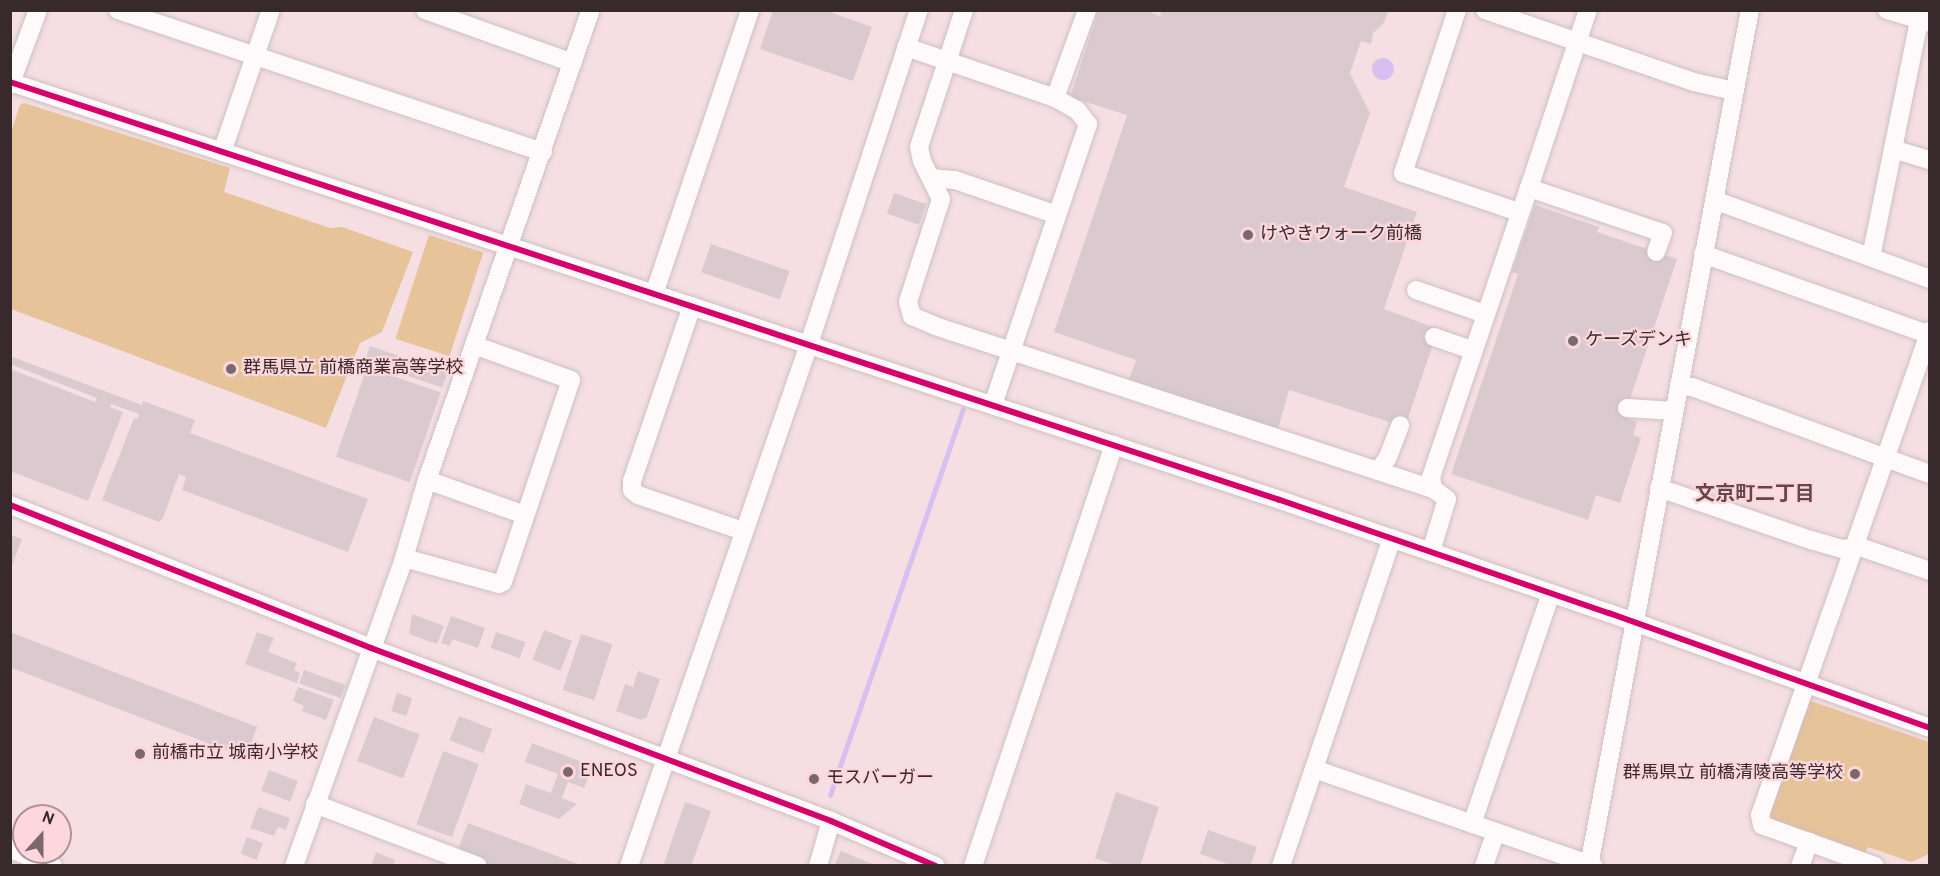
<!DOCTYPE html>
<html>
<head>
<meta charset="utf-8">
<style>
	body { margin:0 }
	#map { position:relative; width:1940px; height:876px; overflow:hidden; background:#f5dfe2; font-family:Overpass,"Noto Sans JP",sans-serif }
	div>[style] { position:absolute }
	.green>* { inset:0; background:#e6c398; transform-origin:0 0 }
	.water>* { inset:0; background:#d7c0ef }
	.round { border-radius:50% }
	.stream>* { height:5px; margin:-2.5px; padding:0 2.5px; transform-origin:2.5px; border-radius:2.5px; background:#d7c0ef }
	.building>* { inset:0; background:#dacad0; transform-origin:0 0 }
	.roads { filter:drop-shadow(0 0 2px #cebfc1) drop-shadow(0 0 2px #cebfc1) }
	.minor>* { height:18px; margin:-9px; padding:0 9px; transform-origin:9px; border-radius:9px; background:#fefafb }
	.cycleway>* { height:6px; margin:-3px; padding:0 3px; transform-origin:3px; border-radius:3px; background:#d6006c }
	.dots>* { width:16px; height:16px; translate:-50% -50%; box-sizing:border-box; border:3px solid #fdd7db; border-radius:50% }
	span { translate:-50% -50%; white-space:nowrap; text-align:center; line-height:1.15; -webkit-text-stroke:4.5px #fdd7db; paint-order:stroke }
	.poi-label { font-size:18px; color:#382a2c }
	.left { translate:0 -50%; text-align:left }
	.right { translate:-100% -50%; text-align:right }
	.neighbourhood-label { font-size:20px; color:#65464a; font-weight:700 }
	.frame { position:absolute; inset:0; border:12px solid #382a2c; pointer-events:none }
	.north { position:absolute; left:12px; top:804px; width:60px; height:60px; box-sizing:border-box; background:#fdd7db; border:2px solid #ae9295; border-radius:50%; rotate:21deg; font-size:16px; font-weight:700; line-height:24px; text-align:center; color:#382a2c }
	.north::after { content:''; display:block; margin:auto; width:21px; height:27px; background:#7a696c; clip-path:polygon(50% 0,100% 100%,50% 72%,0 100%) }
</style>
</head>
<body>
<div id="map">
	<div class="green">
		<i style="clip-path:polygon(24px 103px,230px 168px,224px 192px,330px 228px,342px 227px,413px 252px,382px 332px,360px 343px,326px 428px,11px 309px,11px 132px,20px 105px)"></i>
		<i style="left:429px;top:235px;width:57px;height:109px;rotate:18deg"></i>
		<i style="clip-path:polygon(1808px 700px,1929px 742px,1929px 854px,1911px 862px,1868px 847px,1865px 853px,1774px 821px,1770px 813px)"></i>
	</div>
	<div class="water">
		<i class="round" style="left:1372px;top:58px;width:22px;height:22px"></i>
	</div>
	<div class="stream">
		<i style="left:830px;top:795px;width:408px;rotate:-71deg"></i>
	</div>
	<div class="building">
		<i style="clip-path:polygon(773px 10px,824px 10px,872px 27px,853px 81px,760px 49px)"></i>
		<i style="clip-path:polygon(1099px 10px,1145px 10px,1160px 16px,1162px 10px,1389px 10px,1383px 24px,1373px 33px,1371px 44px,1361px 41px,1350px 73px,1370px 113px,1344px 187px,1417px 212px,1384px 309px,1438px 329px,1405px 427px,1289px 390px,1278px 429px,1129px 379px,1136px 360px,1054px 332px,1127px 115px,1070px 97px)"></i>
		<i style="left:894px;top:193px;width:34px;height:22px;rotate:19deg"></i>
		<i style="clip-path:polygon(1535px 205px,1599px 227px,1597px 232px,1677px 259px,1624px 417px,1637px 422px,1633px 435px,1641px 438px,1620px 503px,1596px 495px,1588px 520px,1451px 474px,1518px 274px,1512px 272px)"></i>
		<i style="left:711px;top:244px;width:83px;height:30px;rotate:19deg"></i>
		<i style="left:370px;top:346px;width:82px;height:16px;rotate:19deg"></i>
		<i style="clip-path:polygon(10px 356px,142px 405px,143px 401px,195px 420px,190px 433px,368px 499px,348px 552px,182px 490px,186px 477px,179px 474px,163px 518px,159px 522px,102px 500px,134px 418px,137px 419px,139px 414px,111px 404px,110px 407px,123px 412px,88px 501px,10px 471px,10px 369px,95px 402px,97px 398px,10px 364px)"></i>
		<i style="left:367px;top:367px;width:78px;height:95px;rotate:19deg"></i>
		<i style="clip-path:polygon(10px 535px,22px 539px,11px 568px,10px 568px)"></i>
		<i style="clip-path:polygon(412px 614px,444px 626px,437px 644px,409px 634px)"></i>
		<i style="clip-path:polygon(451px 616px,485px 628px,478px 648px,452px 639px,450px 646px,441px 643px)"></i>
		<i style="left:544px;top:630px;width:30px;height:32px;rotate:21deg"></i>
		<i style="left:10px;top:632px;width:265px;height:33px;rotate:21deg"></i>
		<i style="clip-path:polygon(257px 632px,274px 638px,268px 652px,297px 663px,294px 670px,300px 673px,297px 683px,245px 664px)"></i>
		<i style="left:496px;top:632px;width:31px;height:17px;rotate:19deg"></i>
		<i style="left:581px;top:634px;width:33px;height:59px;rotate:18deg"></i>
		<i style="left:304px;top:670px;width:44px;height:14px;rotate:20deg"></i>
		<i style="clip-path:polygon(638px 671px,660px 679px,647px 717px,641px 720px,616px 711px,625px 684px,633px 687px)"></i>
		<i style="clip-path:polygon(298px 687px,334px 700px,326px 720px,302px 711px,304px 706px,293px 701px)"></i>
		<i style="left:397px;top:693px;width:16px;height:19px;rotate:18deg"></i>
		<i style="left:459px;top:716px;width:36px;height:26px;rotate:21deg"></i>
		<i style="left:374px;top:717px;width:49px;height:47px;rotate:21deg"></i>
		<i style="clip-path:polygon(532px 743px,593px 766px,584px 788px,568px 782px,562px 798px,577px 804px,559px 819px,519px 804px,526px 784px,551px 793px,558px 774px,525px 762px)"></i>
		<i style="left:443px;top:751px;width:38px;height:78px;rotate:20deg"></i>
		<i style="left:269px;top:770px;width:31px;height:22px;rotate:21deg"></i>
		<i style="clip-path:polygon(1116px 792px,1159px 807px,1140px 866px,1118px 866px,1095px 858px)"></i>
		<i style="clip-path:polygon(685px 802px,711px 811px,691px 866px,663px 866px)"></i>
		<i style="clip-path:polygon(258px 807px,290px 818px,286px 830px,278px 827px,274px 836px,250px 828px)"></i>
		<i style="clip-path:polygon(468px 823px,581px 865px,492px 866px,457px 852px)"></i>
		<i style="clip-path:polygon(1208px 830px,1257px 847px,1250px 866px,1233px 866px,1200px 854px)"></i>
		<i style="left:247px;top:837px;width:17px;height:18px;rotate:21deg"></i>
		<i style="clip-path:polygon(841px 851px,875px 865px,875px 866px,834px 866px)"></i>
		<i style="clip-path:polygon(376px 852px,395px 860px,393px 866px,371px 866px)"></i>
	</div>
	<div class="roads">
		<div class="minor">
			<i style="left:118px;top:10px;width:448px;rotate:18.5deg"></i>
			<i style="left:425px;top:10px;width:157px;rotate:19.7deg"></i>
			<i style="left:964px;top:10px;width:144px;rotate:108.2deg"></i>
			<i style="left:919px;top:147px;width:14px;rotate:78deg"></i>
			<i style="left:922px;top:161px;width:42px;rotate:63.4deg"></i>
			<i style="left:941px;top:199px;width:108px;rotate:107.8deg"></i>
			<i style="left:908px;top:302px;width:15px;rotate:74deg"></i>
			<i style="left:912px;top:316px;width:25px;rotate:23deg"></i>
			<i style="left:935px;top:326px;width:524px;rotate:18.12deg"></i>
			<i style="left:1457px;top:10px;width:172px;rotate:108.3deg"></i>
			<i style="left:1403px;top:173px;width:122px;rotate:18.6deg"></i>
			<i style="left:1485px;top:10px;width:221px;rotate:19deg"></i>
			<i style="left:1694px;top:82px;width:41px;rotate:12.7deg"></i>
			<i style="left:1887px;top:10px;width:45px;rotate:16.8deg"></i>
			<i style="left:906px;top:47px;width:157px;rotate:18.9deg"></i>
			<i style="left:1055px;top:98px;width:25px;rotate:29deg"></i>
			<i style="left:1077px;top:110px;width:18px;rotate:52deg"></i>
			<i style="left:1088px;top:124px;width:297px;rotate:108.7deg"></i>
			<i style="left:10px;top:82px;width:1337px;rotate:18.22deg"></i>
			<i style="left:1280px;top:500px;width:348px;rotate:19deg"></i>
			<i style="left:1609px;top:613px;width:341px;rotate:19.7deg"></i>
			<i style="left:10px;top:85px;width:80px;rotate:-69.5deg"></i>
			<i style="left:1055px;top:98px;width:94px;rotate:-70deg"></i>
			<i style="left:1893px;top:149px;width:39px;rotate:17deg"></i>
			<i style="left:222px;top:152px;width:150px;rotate:-71deg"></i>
			<i style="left:931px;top:178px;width:24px;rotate:5deg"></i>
			<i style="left:955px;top:180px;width:108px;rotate:18.9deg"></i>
			<i style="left:1529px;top:188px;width:188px;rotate:-71.7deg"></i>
			<i style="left:1714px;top:200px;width:230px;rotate:20.1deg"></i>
			<i style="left:1703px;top:254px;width:239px;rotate:19.6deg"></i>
			<i style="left:1871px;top:257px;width:232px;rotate:-78.5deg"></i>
			<i style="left:1917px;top:30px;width:12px;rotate:-70deg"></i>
			<i style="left:1416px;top:290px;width:73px;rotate:19.2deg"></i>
			<i style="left:654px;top:294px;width:300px;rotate:-71.3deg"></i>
			<i style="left:692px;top:306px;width:185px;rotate:108.9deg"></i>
			<i style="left:632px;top:481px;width:9px;rotate:90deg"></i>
			<i style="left:632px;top:490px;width:8px;rotate:40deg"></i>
			<i style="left:638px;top:495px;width:111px;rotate:18.9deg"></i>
			<i style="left:1434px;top:337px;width:40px;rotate:18.9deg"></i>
			<i style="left:1679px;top:385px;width:13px;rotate:9deg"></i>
			<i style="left:1692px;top:387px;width:253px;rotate:20.1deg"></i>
			<i style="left:1627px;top:408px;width:47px;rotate:3.7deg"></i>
			<i style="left:1378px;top:471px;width:17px;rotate:-54deg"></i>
			<i style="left:1388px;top:457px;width:34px;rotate:-69deg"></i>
			<i style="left:427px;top:480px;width:104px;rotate:19.7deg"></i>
			<i style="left:1659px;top:488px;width:161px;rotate:18.9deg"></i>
			<i style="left:1811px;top:540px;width:32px;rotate:16deg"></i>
			<i style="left:1842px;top:549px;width:18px;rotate:-6deg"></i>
			<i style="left:1860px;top:547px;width:74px;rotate:18.9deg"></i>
			<i style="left:10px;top:505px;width:388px;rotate:21.6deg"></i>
			<i style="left:371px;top:648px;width:491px;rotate:20.6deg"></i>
			<i style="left:831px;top:821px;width:114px;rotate:23.2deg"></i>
			<i style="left:1431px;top:551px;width:54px;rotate:-72.9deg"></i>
			<i style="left:1447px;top:499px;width:17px;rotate:-144deg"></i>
			<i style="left:1433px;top:489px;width:12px;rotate:-99deg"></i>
			<i style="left:1431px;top:477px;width:305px;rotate:-71.3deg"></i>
			<i style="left:1529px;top:188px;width:141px;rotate:18.6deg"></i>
			<i style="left:1663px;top:233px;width:20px;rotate:110deg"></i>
			<i style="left:404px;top:558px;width:98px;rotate:15.3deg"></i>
			<i style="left:499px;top:584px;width:4px;rotate:-27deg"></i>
			<i style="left:503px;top:582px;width:213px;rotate:-71.4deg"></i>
			<i style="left:571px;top:380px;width:103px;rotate:-160.2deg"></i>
			<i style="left:1314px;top:769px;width:296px;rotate:19.1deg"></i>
			<i style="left:315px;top:804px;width:174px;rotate:20.8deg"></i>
			<i style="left:1472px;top:824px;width:244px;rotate:-71.1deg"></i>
			<i style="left:10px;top:849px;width:46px;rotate:21.6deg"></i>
			<i style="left:294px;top:866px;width:327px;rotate:-70.3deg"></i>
			<i style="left:404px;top:558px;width:81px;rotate:-73.6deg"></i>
			<i style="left:427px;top:480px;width:498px;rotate:-70.8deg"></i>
			<i style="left:629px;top:866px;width:552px;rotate:-70.97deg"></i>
			<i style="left:809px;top:344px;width:352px;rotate:-71.8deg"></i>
			<i style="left:818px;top:866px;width:47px;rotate:-73.9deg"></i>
			<i style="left:973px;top:866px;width:444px;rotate:-71.5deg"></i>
			<i style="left:1281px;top:866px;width:346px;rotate:-71.3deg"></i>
			<i style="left:1484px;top:866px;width:36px;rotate:-71deg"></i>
			<i style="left:1589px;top:866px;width:871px;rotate:-79.35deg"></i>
			<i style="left:1800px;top:866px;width:26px;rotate:-69deg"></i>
			<i style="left:1875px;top:866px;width:115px;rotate:-160.1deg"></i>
			<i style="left:1767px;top:827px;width:5px;rotate:-158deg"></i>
			<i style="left:1762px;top:825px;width:10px;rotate:-101deg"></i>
			<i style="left:1760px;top:815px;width:513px;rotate:-70.65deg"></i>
		</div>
	</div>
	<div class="cycleway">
		<i style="left:10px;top:82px;width:1337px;rotate:18.22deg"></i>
		<i style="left:1280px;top:500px;width:348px;rotate:19deg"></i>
		<i style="left:1609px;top:613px;width:341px;rotate:19.7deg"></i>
		<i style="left:10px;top:505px;width:388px;rotate:21.6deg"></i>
		<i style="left:371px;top:648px;width:491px;rotate:20.6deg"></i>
		<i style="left:831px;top:821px;width:114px;rotate:23.2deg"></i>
	</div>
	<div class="dots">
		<i style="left:1248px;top:235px;background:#7a696c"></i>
		<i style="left:1573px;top:341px;background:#7a696c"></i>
		<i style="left:231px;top:369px;background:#7a696c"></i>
		<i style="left:140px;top:754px;background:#7a696c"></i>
		<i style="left:568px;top:772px;background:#7a696c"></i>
		<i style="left:1855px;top:774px;background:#7a696c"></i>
		<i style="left:814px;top:779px;background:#7a696c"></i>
	</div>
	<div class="poi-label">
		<span class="left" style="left:1260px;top:235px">けやきウォーク前橋</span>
		<span class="left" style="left:1585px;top:341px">ケーズデンキ</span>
		<span class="left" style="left:243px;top:369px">群馬県立 前橋商業高等学校</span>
		<span class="left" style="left:152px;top:754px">前橋市立 城南小学校</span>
		<span class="left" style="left:580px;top:772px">ENEOS</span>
		<span class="right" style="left:1843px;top:774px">群馬県立 前橋清陵高等学校</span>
		<span class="left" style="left:826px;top:779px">モスバーガー</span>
	</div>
	<div class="neighbourhood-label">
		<span style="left:1755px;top:495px">文京町二丁目</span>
	</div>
	<div class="frame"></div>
	<div class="north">N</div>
</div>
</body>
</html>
